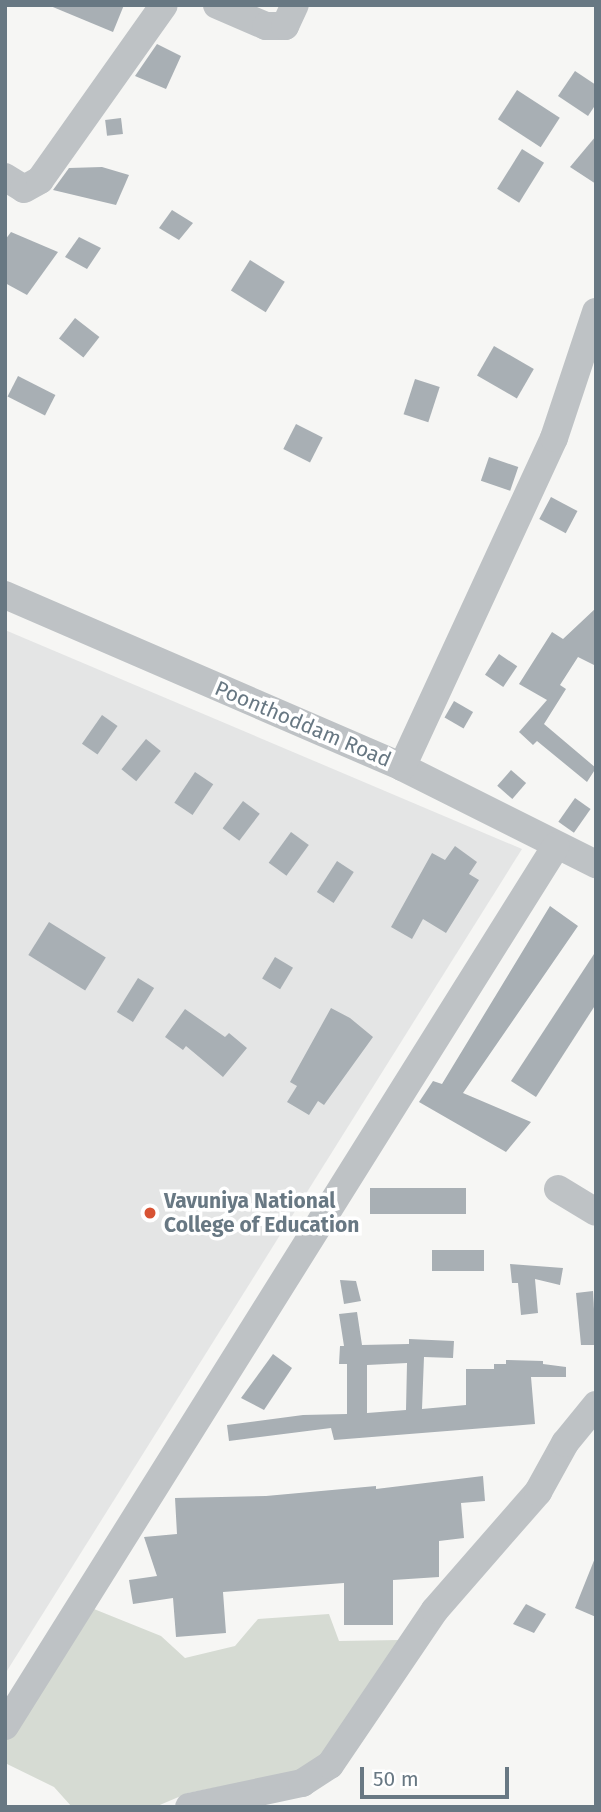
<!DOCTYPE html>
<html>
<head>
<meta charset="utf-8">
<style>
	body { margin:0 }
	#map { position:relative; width:601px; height:1812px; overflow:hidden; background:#f6f6f4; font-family:"Fira Sans",sans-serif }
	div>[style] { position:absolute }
	.built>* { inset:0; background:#e4e5e5 }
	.green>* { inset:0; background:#d6dbd3 }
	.building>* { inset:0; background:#a8afb4; transform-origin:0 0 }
	.minor>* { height:28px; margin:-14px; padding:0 14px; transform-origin:14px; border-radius:14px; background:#bec2c5 }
	.dots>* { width:19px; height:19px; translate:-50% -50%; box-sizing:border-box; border:4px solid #fff; border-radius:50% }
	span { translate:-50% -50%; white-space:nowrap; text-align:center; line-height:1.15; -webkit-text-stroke:7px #fff; paint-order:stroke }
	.street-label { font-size:21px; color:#687883 }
	.poi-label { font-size:21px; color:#687883; font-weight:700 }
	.left { translate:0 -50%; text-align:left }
	.frame { position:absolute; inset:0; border:7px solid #687883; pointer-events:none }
	.scale { position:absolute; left:360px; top:1767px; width:149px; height:32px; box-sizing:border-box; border:4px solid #687883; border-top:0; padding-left:9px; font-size:21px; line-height:24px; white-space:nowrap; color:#687883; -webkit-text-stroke:5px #fff; paint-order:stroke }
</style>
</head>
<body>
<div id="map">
	<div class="built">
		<i style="clip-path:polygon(5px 630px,522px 849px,5px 1674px)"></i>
	</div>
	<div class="green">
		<i style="clip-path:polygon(89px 1607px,161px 1636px,185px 1658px,235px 1646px,258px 1619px,329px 1614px,339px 1641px,399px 1640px,323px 1757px,296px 1772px,188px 1793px,155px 1807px,72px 1807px,54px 1787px,5px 1763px,5px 1742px)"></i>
	</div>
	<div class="building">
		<i style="clip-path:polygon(48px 5px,124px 5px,113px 32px)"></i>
		<i style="clip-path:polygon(157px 44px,181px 56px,166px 89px,135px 76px)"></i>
		<i style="clip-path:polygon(575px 71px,596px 85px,596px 104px,588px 116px,558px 96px)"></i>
		<i style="left:517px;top:90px;width:51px;height:35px;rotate:33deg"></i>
		<i style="left:121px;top:118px;width:16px;height:16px;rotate:83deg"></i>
		<i style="clip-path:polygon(596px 136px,596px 184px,570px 167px)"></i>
		<i style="left:522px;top:149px;width:26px;height:47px;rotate:32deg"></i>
		<i style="clip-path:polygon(102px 167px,129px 175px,116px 205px,53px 190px,69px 168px)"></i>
		<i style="clip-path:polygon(172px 210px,193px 223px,179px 240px,159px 228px)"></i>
		<i style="clip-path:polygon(11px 232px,58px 252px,27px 295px,5px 283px,5px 240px)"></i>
		<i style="clip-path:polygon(79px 237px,101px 248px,87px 269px,65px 257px)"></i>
		<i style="left:250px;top:260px;width:41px;height:36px;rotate:32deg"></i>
		<i style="left:75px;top:318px;width:31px;height:26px;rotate:38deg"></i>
		<i style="left:494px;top:346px;width:46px;height:34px;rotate:30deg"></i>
		<i style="left:18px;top:376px;width:42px;height:23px;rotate:27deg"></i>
		<i style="left:415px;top:379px;width:26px;height:37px;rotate:18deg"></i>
		<i style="left:296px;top:424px;width:30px;height:28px;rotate:27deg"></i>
		<i style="left:489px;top:457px;width:31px;height:25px;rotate:19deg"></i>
		<i style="left:551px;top:497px;width:30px;height:25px;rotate:28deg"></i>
		<i style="clip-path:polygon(596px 608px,596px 666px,578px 657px,560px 685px,566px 689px,544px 724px,596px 768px,587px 782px,537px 741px,533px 745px,519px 732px,547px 700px,519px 684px,552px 632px,563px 639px)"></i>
		<i style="left:499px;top:654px;width:22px;height:25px;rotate:34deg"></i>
		<i style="left:454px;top:701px;width:22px;height:19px;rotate:30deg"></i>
		<i style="left:102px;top:715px;width:19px;height:35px;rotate:35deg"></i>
		<i style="left:146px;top:739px;width:19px;height:39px;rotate:39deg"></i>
		<i style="left:511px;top:770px;width:20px;height:21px;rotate:41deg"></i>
		<i style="left:195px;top:772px;width:22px;height:37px;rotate:34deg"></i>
		<i style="left:575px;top:798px;width:19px;height:29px;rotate:35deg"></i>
		<i style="left:243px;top:801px;width:21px;height:34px;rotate:37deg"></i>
		<i style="left:291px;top:832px;width:22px;height:38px;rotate:36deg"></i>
		<i style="clip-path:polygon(455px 846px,477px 862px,469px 874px,479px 880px,446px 933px,423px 919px,412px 939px,391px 927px,432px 853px,445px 860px)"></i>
		<i style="left:337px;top:861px;width:20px;height:37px;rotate:33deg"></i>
		<i style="clip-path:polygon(550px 906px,578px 926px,463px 1093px,531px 1122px,506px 1152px,419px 1102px,433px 1081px,442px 1084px)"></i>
		<i style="left:49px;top:922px;width:67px;height:39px;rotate:32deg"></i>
		<i style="clip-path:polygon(596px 951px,596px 1004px,536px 1097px,511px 1081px)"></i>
		<i style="left:275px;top:957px;width:21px;height:25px;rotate:31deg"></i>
		<i style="left:138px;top:978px;width:19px;height:40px;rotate:32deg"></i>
		<i style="clip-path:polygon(331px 1008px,350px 1018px,373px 1037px,324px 1105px,318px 1101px,309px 1115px,287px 1102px,297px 1086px,290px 1082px)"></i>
		<i style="clip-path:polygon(185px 1009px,225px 1037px,229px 1033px,247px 1048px,223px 1077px,186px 1046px,183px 1050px,165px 1037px)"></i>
		<i style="left:466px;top:1188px;width:26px;height:96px;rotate:90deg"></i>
		<i style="left:484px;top:1250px;width:21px;height:52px;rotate:90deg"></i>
		<i style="clip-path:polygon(510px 1264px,563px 1268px,560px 1285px,535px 1279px,538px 1313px,521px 1315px,518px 1283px,512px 1283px)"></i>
		<i style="clip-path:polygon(340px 1280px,356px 1281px,361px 1301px,344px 1304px)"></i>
		<i style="clip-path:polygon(593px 1291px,596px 1345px,581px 1345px,576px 1293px)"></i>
		<i style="clip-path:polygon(evenodd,357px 1312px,362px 1345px,409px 1344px,409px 1339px,454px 1341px,453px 1358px,424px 1357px,422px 1409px,466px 1405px,466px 1369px,494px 1369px,494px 1364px,506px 1364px,506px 1360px,543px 1361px,543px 1364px,566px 1367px,566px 1377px,531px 1377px,535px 1424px,334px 1440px,331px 1428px,229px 1441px,227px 1425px,303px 1415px,347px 1414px,347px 1364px,339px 1364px,340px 1346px,344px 1346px,339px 1314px,357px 1312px,407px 1363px,406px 1410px,367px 1413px,367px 1365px,407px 1363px)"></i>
		<i style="clip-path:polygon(273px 1354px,292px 1368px,264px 1410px,241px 1398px)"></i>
		<i style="clip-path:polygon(483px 1476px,485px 1501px,461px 1503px,464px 1538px,439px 1541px,439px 1577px,393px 1580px,393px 1625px,344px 1625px,344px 1583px,223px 1592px,226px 1633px,176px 1637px,173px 1598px,133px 1604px,129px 1580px,157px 1576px,144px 1537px,177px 1534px,175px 1498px,266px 1496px,376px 1486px,376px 1489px)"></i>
		<i style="clip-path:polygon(595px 1558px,596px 1558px,596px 1617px,575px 1608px)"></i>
		<i style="clip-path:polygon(526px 1604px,546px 1614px,534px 1633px,513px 1624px)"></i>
	</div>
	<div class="minor">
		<i style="left:217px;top:5px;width:53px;rotate:23.2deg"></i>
		<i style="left:266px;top:26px;width:19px"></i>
		<i style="left:285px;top:26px;width:23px;rotate:-65deg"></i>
		<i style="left:5px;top:177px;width:22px;rotate:32deg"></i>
		<i style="left:24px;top:189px;width:18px;rotate:-29deg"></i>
		<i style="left:40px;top:180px;width:214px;rotate:-54.7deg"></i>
		<i style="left:5px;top:595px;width:433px;rotate:23.4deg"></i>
		<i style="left:402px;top:767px;width:217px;rotate:26.6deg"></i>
		<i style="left:402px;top:767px;width:362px;rotate:-65.2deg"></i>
		<i style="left:554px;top:438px;width:133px;rotate:-71.6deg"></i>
		<i style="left:558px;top:1189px;width:44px;rotate:31.2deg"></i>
		<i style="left:5px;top:1726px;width:1038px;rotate:-57.95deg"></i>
		<i style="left:189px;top:1807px;width:116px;rotate:-12deg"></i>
		<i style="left:302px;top:1783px;width:33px;rotate:-33deg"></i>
		<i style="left:330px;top:1765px;width:187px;rotate:-55.9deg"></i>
		<i style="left:435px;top:1610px;width:157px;rotate:-48.9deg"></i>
		<i style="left:538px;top:1492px;width:56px;rotate:-61.1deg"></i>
		<i style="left:565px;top:1443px;width:49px;rotate:-50.8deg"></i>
	</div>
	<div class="dots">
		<i style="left:150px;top:1213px;background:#d75233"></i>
	</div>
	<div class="street-label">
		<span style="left:303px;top:724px;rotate:23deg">Poonthoddam Road</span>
	</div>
	<div class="poi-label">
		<span class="left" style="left:164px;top:1213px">Vavuniya National<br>College of Education</span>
	</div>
	<div class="frame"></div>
	<div class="scale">50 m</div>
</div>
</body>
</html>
